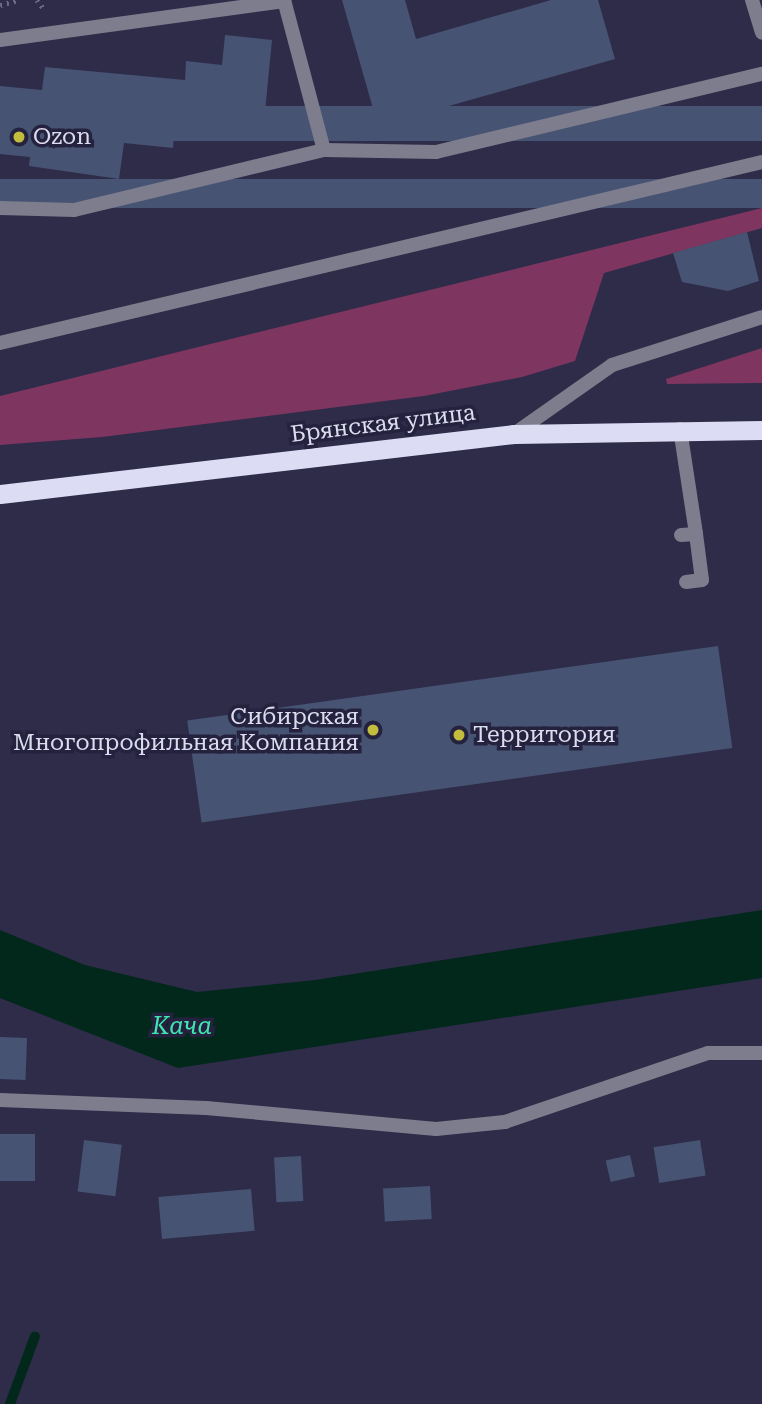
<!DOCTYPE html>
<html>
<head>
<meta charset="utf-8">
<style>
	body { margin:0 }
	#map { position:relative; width:762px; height:1404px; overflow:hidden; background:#2e2c49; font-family:"Roboto Serif",serif }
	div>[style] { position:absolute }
	.green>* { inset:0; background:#7e3660 }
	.water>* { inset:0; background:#01281b }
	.stream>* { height:10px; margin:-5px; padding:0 5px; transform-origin:5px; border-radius:5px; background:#01281b }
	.building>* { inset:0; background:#475372; transform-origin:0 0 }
	.path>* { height:4.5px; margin-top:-2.25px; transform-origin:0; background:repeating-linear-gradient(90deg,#6b6983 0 2px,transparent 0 7px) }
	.service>* { height:14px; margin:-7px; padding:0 7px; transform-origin:7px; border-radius:7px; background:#7e7d8d }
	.trunk>* { height:19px; margin:-9.5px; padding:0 9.5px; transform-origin:9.5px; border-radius:9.5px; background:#dcdcf4 }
	.dots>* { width:19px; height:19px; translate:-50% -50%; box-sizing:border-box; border:4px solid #24223e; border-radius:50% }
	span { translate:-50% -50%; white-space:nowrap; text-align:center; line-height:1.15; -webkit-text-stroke:7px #24223e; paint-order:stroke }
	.poi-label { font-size:23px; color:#dcdcef }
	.left { translate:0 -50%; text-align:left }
	.right { translate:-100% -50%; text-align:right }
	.street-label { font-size:23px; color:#dcdcef }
	.water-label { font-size:24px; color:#40e6b1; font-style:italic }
</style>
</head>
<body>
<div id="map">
	<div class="green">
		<i style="clip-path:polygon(762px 208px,762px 228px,604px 273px,575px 361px,522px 377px,424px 396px,102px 437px,0 445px,0 396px)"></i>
		<i style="clip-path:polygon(762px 348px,762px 383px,667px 384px,666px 379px)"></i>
	</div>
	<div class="water">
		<i style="clip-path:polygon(762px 910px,762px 978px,178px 1068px,0 998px,0 930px,85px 965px,197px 992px,315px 980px)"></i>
	</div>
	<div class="stream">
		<i style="left:10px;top:1404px;width:72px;rotate:-69.8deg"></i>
	</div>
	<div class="building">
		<i style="clip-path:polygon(342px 0,405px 0,416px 39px,551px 0,598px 0,615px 59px,378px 126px)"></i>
		<i style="clip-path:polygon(225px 35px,272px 40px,263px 132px,175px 124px,173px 148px,124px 143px,119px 179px,29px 166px,30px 157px,0 154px,0 86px,42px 90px,45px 67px,185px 80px,186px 61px,222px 65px)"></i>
		<i style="left:762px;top:106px;width:35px;height:782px;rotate:90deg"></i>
		<i style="left:762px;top:179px;width:29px;height:785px;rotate:90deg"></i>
		<i style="clip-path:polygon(747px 232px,759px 281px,728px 291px,682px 282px,673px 253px)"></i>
		<i style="left:718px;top:646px;width:103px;height:536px;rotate:82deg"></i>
		<i style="left:0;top:1037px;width:27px;height:42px;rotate:2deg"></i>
		<i style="left:0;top:1134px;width:35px;height:47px"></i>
		<i style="left:84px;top:1140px;width:38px;height:52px;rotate:7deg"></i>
		<i style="left:700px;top:1140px;width:36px;height:47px;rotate:81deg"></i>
		<i style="left:630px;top:1155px;width:22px;height:25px;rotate:77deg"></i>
		<i style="left:301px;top:1156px;width:45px;height:27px;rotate:87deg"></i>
		<i style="left:430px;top:1186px;width:33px;height:47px;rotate:87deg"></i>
		<i style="left:251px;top:1189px;width:42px;height:93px;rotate:85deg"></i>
	</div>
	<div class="path">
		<i style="left:37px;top:0;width:11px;rotate:52deg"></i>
		<i style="left:0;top:5px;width:20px;rotate:-15deg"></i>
	</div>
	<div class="service">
		<i style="left:284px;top:0;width:155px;rotate:75.1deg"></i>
		<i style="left:324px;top:150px;width:112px;rotate:1deg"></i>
		<i style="left:436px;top:152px;width:335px;rotate:-13.5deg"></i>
		<i style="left:752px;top:0;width:34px;rotate:73deg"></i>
		<i style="left:0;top:40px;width:287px;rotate:-7.8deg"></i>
		<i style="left:0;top:208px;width:74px;rotate:1.5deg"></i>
		<i style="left:74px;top:210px;width:257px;rotate:-13.5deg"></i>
		<i style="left:0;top:343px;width:783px;rotate:-13.36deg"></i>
		<i style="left:680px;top:429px;width:106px;rotate:81.3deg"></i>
		<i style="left:696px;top:534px;width:15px;rotate:176deg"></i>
		<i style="left:514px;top:434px;width:120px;rotate:-35.1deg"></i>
		<i style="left:612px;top:365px;width:157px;rotate:-17.7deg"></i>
		<i style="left:686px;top:582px;width:16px;rotate:-7deg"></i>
		<i style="left:702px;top:580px;width:46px;rotate:-97.4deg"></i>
		<i style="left:0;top:1100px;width:206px;rotate:2.2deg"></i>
		<i style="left:206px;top:1108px;width:231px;rotate:5.2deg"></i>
		<i style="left:436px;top:1129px;width:69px;rotate:-5.8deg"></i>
		<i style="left:505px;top:1122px;width:214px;rotate:-18.8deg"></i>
		<i style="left:708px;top:1053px;width:54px"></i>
	</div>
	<div class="trunk">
		<i style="left:0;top:494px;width:517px;rotate:-6.66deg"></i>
		<i style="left:514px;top:434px;width:248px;rotate:-0.9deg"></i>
	</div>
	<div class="dots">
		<i style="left:19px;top:137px;background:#c3bd3e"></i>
		<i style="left:373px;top:730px;background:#c3bd3e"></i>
		<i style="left:459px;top:735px;background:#c3bd3e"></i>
	</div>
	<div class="poi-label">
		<span class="left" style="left:33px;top:137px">Ozon</span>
		<span class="right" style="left:359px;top:730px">Сибирская<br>Многопрофильная Компания</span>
		<span class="left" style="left:473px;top:735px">Территория</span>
	</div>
	<div class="street-label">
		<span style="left:383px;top:424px;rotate:-7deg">Брянская улица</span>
	</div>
	<div class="water-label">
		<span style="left:182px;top:1027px">Кача</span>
	</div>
</div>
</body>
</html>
